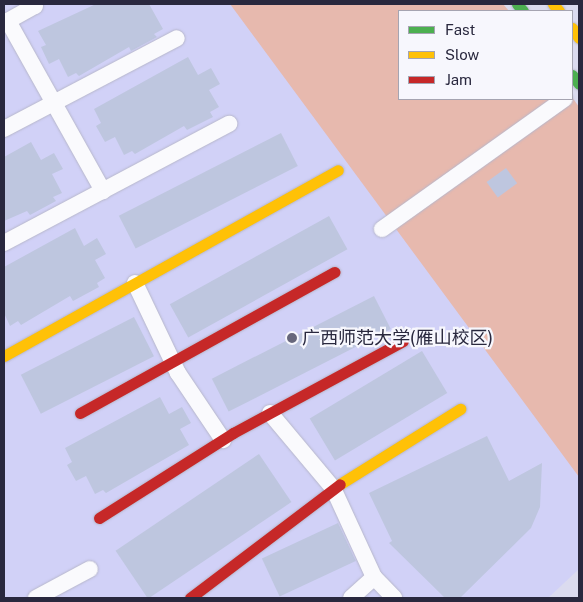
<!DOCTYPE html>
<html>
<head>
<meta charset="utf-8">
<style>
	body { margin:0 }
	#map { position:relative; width:583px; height:602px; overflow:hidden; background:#dbdbef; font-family:"Public Sans","Noto Sans SC",sans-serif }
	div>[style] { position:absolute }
	.built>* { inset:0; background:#d1d1f7 }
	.green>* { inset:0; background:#e7b9ae }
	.building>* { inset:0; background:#bec6df; transform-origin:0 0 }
	.roads { filter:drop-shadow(0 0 1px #b7b7cb) drop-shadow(0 0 1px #b7b7cb) }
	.street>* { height:16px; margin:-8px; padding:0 8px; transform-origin:8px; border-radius:8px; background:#fafafd }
	.fast>* { height:11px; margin:-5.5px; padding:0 5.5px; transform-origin:5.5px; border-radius:5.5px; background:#4caf50 }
	.slow>* { height:11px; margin:-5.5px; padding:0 5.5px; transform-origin:5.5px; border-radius:5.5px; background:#ffc107 }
	.jam>* { height:11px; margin:-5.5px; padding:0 5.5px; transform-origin:5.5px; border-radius:5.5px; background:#c62828 }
	.dots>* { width:14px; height:14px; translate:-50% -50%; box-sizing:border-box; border:2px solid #f7f7fd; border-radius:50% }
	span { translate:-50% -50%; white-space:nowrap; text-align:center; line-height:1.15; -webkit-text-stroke:4.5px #f7f7fd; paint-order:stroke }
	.poi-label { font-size:18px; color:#29283e }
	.left { translate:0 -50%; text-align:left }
	.frame { position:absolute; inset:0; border:5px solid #29283e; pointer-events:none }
	.legend { position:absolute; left:398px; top:10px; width:175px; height:90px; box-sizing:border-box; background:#f7f7fd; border:1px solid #a5a4b1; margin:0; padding:6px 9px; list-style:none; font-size:15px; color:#29283e }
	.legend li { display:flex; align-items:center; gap:10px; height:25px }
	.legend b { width:25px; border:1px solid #a5a4b1 }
</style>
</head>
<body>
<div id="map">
	<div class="built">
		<i style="clip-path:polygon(4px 4px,503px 4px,399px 11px,399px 99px,572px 97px,579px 107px,579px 569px,548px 598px,4px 598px)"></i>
	</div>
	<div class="green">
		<i style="clip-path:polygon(230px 4px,503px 4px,509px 11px,399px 11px,399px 99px,572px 97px,579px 107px,579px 477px)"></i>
	</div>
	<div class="building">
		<i style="clip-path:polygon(96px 4px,149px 4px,163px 29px,154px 34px,157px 37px,131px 51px,129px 47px,79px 76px,76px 73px,68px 77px,59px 59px,49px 64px,41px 47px,46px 45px,38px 31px)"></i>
		<i style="clip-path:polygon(188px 57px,198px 75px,211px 68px,220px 84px,209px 90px,219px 107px,210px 112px,213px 117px,187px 130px,184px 126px,135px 154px,132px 151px,124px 155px,115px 137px,105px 142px,96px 126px,101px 123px,94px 109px)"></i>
		<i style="left:281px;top:133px;width:37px;height:182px;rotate:63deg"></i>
		<i style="clip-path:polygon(31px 142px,41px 160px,54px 153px,63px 169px,52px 174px,62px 193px,53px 197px,56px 201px,30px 215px,27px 211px,4px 221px,4px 157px)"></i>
		<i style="left:506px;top:168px;width:19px;height:24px;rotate:54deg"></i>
		<i style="left:329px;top:216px;width:38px;height:182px;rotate:61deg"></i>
		<i style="clip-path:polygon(75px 228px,84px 246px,97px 238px,106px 254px,95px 260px,105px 278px,97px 283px,99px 287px,73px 301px,70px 296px,21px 325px,18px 321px,10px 326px,4px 313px,4px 267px)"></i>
		<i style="left:374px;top:296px;width:37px;height:182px;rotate:63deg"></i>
		<i style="left:134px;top:317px;width:44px;height:127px;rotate:63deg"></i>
		<i style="left:422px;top:351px;width:49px;height:131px;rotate:59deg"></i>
		<i style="clip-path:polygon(160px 397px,169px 414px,182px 407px,191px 423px,180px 429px,189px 445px,106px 493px,103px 490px,95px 494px,86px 476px,76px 481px,67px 465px,72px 462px,65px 448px)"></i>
		<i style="clip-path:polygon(487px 436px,509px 481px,542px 463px,540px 507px,531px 528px,460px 598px,445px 598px,389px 543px,392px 541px,369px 493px)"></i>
		<i style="left:259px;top:454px;width:58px;height:173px;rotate:56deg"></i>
		<i style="left:338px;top:523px;width:42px;height:84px;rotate:65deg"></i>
	</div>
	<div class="roads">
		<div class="street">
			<i style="left:8px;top:21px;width:195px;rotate:60.8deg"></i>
			<i style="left:4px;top:23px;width:35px;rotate:-29deg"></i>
			<i style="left:35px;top:6px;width:3px;rotate:-135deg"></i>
			<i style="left:4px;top:129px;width:195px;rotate:-27.7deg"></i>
			<i style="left:382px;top:229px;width:224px;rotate:-35.5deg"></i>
			<i style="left:4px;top:243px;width:255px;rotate:-27.9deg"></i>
			<i style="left:135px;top:283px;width:100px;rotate:64.5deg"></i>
			<i style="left:178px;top:373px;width:81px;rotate:56.1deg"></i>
			<i style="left:270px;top:413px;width:98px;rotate:50deg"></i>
			<i style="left:333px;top:488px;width:98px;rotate:65.3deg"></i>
			<i style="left:374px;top:577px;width:29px;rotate:46deg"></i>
			<i style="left:36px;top:598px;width:61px;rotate:-28.2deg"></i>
			<i style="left:351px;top:598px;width:31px;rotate:-42deg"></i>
		</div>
		<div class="fast">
			<i style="left:517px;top:4px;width:9px;rotate:49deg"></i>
			<i style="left:572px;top:75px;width:11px;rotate:52deg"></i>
		</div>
		<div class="slow">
			<i style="left:553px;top:4px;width:9px;rotate:49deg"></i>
			<i style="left:572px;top:28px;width:12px;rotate:55deg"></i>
			<i style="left:4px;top:356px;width:382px;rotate:-29.1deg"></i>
			<i style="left:340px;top:484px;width:142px;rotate:-32deg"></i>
		</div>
		<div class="jam">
			<i style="left:80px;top:413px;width:291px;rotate:-29deg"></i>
			<i style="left:99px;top:518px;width:159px;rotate:-32.4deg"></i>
			<i style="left:233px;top:433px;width:193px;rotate:-28.4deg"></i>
			<i style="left:190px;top:598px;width:188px;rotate:-37.2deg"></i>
		</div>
	</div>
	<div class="dots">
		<i style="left:292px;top:338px;background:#67677c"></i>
	</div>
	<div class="poi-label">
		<span class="left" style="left:302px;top:338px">广西师范大学(雁山校区)</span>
	</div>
	<div class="frame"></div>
	<ul class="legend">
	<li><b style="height:6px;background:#4caf50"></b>Fast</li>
	<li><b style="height:6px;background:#ffc107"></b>Slow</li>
	<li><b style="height:6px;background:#c62828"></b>Jam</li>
	</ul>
</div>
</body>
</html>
